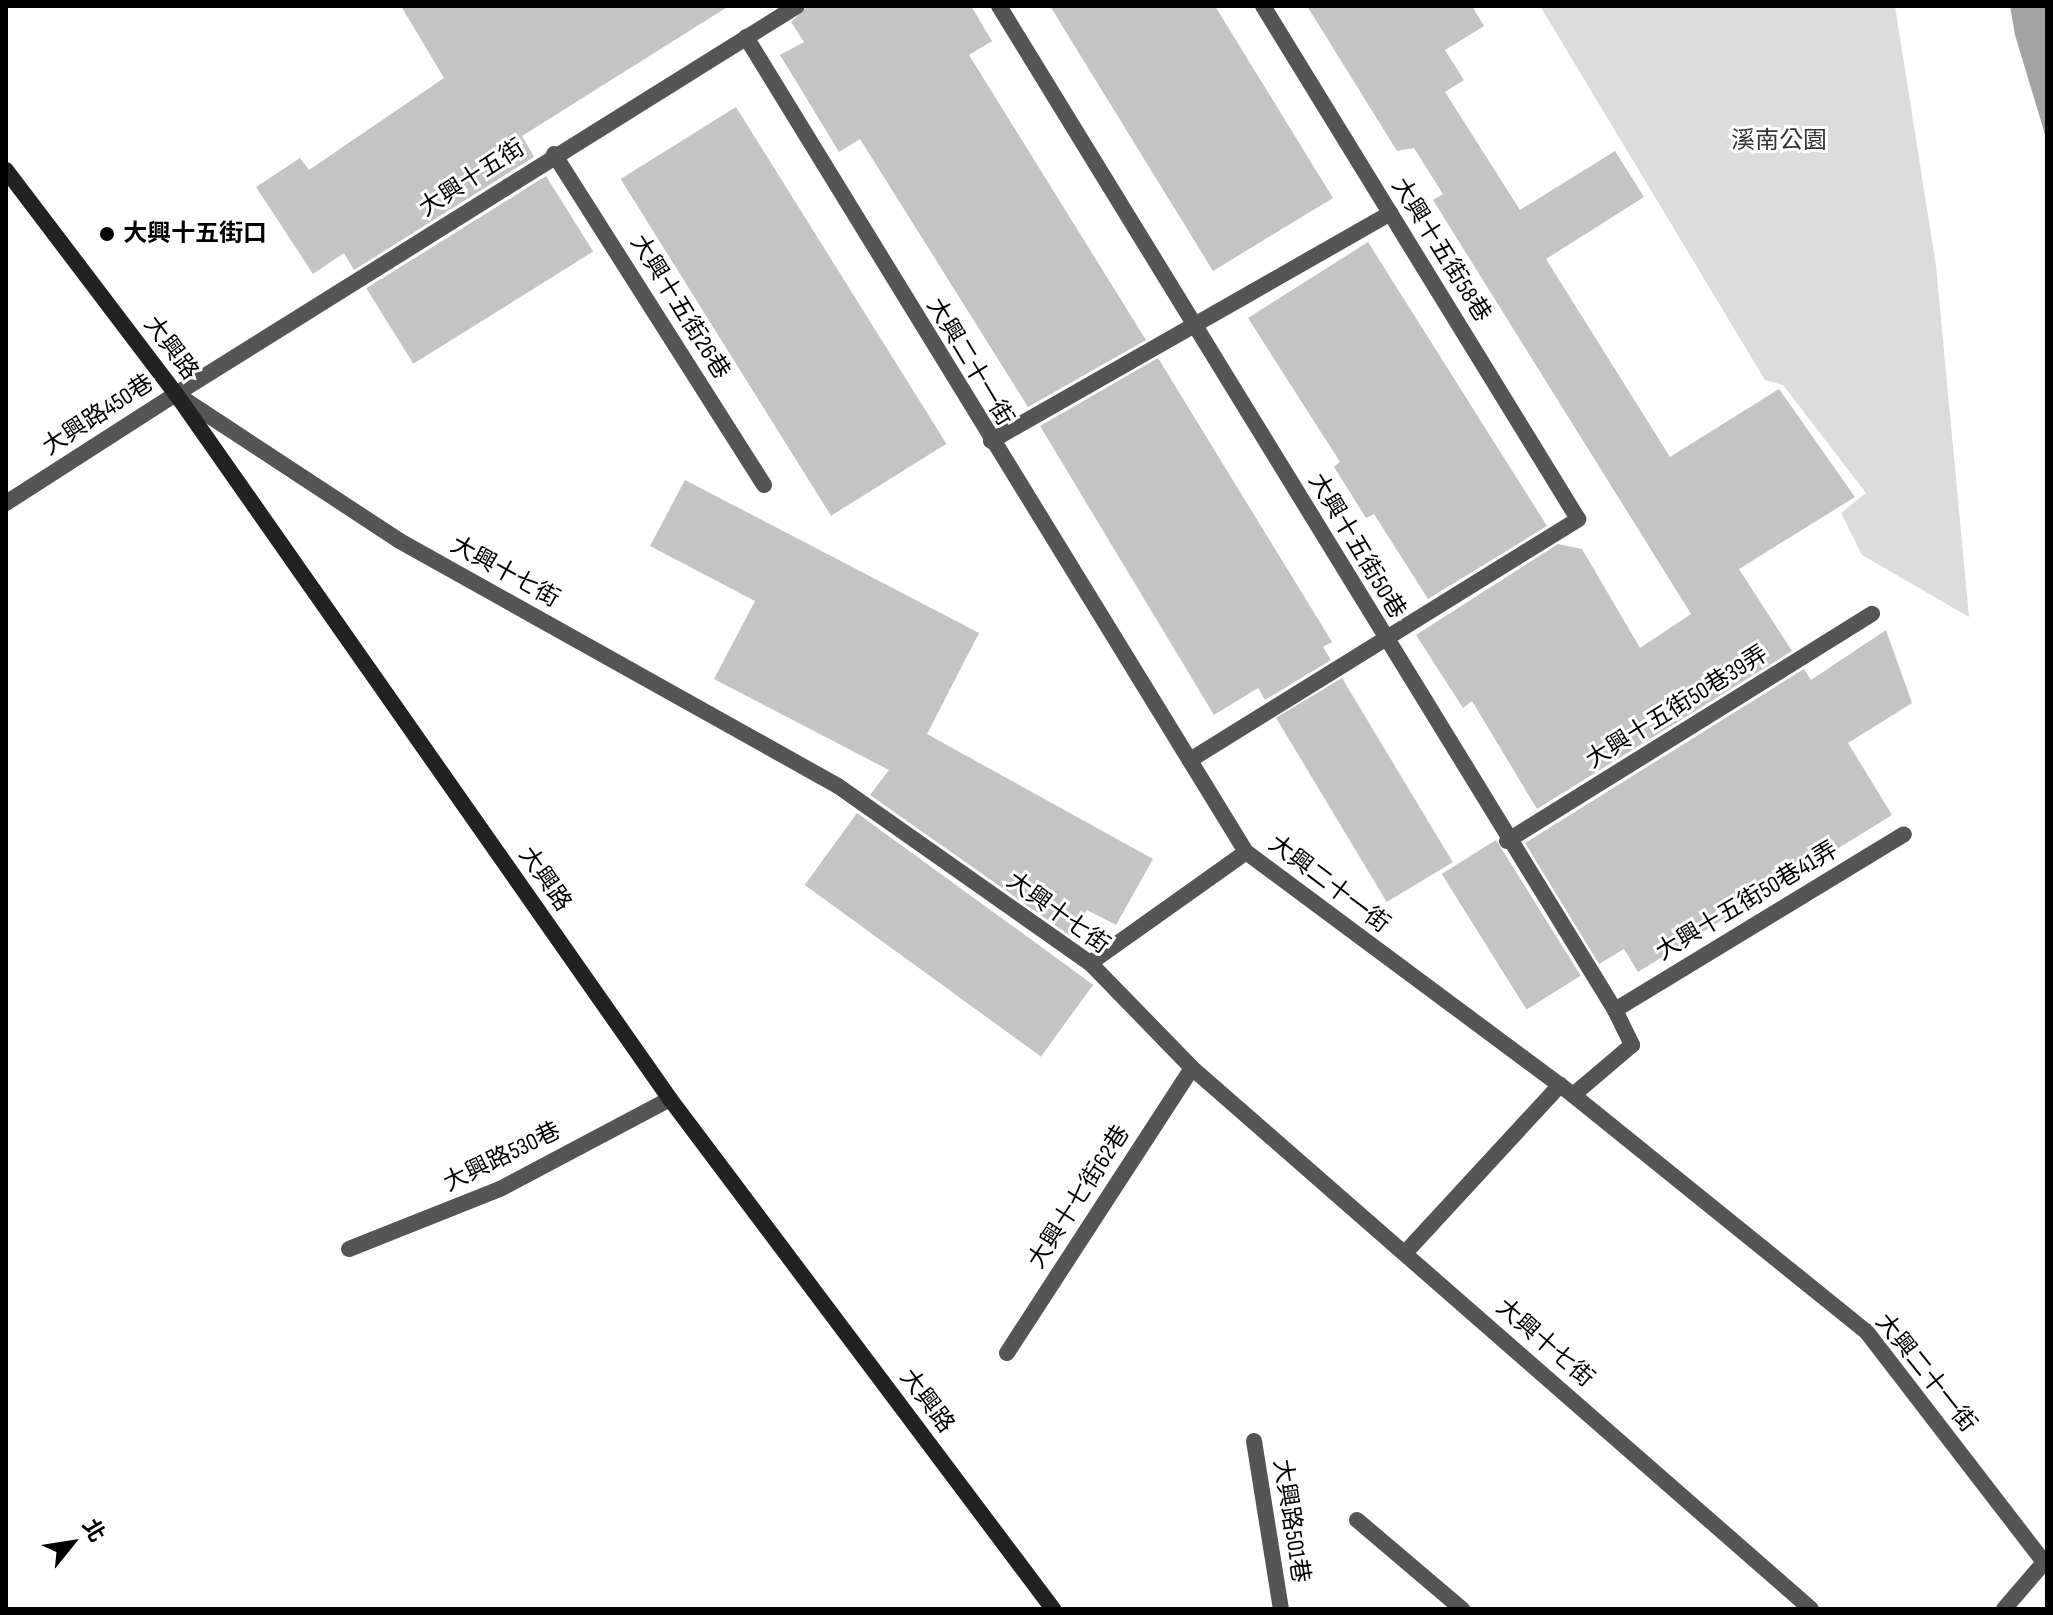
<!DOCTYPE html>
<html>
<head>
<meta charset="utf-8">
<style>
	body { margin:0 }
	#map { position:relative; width:2053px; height:1615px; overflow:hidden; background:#fff; font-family:"Sofia Sans Condensed","Noto Sans TC",sans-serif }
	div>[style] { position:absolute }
	.green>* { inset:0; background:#dcdcdc }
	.water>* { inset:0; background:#a3a3a3 }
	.building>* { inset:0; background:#c4c4c4; transform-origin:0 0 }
	.lane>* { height:16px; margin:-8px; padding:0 8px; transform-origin:8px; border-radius:8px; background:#555 }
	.street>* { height:16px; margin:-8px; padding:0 8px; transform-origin:8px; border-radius:8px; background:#555 }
	.secondary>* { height:16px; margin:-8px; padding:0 8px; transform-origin:8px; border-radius:8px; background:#222 }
	.dots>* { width:22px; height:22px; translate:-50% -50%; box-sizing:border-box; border:4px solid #fff; border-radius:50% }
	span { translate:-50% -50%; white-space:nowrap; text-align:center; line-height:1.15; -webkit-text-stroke:6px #fff; paint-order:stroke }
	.park-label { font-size:24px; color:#333 }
	.street-label { font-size:24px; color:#000 }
	.poi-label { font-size:24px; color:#000; font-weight:700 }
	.left { translate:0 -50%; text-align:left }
	.frame { position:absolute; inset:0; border:8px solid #000; pointer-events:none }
	.north { position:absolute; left:32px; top:1503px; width:80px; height:80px; -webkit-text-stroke:6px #fff; paint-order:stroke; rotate:60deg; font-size:22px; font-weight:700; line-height:32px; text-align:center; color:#000 }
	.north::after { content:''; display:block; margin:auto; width:28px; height:36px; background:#000; clip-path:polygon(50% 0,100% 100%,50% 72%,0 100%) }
</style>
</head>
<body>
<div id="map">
	<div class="green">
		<i style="clip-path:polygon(1540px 6px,1895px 6px,1936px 266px,1969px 617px,1862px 555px,1841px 513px,1866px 493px,1783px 385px,1765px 380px)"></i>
	</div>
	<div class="water">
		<i style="clip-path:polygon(2010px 6px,2047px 6px,2047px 141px,2015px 35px)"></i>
	</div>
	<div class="building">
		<i style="clip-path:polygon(401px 6px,729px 6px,522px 136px,534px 157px,354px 270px,344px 253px,313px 274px,256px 187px,300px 158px,309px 170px,444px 78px)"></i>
		<i style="clip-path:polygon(808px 6px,971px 6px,992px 41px,969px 55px,1146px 340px,1028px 407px,860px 139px,839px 152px,780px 55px,804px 42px,791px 22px)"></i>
		<i style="clip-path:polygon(1050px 6px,1215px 6px,1333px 198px,1213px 271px)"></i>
		<i style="clip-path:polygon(1307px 6px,1472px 6px,1484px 26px,1445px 50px,1464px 80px,1445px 92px,1520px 210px,1615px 151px,1644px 197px,1546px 259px,1670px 457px,1779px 389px,1855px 497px,1739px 569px,1792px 651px,1537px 809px,1472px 701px,1463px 708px,1416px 635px,1558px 544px,1582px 549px,1640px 648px,1691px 614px,1433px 200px,1443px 194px,1414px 148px,1397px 151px)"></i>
		<i style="left:736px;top:107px;width:397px;height:136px;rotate:58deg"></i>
		<i style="left:546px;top:176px;width:89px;height:212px;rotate:58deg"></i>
		<i style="clip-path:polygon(1368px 242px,1547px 526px,1428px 599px,1374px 514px,1366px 518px,1334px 467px,1340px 462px,1248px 318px)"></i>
		<i style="clip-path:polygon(1158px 358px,1332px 642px,1323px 647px,1331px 660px,1265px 700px,1258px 688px,1214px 715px,1040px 426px)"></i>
		<i style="clip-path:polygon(685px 480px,979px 633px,927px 734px,1153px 859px,1116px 925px,1087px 910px,1069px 935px,870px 795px,889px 770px,714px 679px,755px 601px,650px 546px)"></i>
		<i style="clip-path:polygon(1886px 630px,1912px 703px,1848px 743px,1892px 815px,1638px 972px,1624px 949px,1599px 964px,1525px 843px,1804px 669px,1811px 680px)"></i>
		<i style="left:1342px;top:678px;width:215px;height:77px;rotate:59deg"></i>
		<i style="left:857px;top:813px;width:292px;height:89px;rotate:36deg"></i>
		<i style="left:1496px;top:840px;width:160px;height:64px;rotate:58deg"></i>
	</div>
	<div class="lane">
		<i style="left:746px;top:37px;width:956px;rotate:58.47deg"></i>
		<i style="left:1246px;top:852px;width:407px;rotate:36.6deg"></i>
		<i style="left:1573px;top:1095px;width:376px;rotate:38.9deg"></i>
		<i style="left:1866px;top:1331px;width:297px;rotate:52.4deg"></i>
		<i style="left:554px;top:154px;width:392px;rotate:57.6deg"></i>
		<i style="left:6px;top:503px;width:202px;rotate:-32.7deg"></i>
		<i style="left:176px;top:394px;width:266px;rotate:33.3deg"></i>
		<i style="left:398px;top:540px;width:504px;rotate:29.21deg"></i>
		<i style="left:838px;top:786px;width:308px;rotate:35.1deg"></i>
		<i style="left:1090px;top:963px;width:146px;rotate:45.8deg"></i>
		<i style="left:1192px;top:1068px;width:822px;rotate:41.15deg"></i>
		<i style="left:1090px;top:963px;width:191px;rotate:-35.4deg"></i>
		<i style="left:349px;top:1249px;width:162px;rotate:-21.7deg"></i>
		<i style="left:500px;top:1189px;width:192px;rotate:-27.9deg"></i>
		<i style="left:1405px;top:1253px;width:229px;rotate:-47.3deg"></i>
		<i style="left:1007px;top:1353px;width:340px;rotate:-57deg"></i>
		<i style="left:1357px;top:1520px;width:138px;rotate:40.3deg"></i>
	</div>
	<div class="street">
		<i style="left:999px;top:6px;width:1178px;rotate:58.47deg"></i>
		<i style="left:1615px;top:1010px;width:39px;rotate:64deg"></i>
		<i style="left:1632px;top:1045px;width:77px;rotate:139.7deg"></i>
		<i style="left:176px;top:394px;width:732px;rotate:-32deg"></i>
		<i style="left:991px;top:441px;width:460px;rotate:-29.7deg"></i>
		<i style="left:1190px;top:760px;width:457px;rotate:-31.8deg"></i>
		<i style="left:1578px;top:519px;width:602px;rotate:-121.55deg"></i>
		<i style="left:1507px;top:841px;width:430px;rotate:-31.9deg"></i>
		<i style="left:1615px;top:1010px;width:338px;rotate:-31.3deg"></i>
		<i style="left:1254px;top:1441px;width:170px;rotate:80.9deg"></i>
		<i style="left:2004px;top:1609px;width:66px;rotate:-49.3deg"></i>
	</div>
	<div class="secondary">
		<i style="left:6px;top:170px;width:281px;rotate:52.8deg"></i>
		<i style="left:176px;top:394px;width:861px;rotate:54.98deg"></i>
		<i style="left:670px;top:1099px;width:638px;rotate:53.09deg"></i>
	</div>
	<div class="dots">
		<i style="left:107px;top:234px;background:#000"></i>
	</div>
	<div class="park-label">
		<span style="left:1779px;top:141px">溪南公園</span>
	</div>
	<div class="street-label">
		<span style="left:472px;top:178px;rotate:-33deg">大興十五街</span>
		<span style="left:1441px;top:250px;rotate:58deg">大興十五街58巷</span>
		<span style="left:680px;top:307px;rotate:58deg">大興十五街26巷</span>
		<span style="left:171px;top:348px;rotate:53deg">大興路</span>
		<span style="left:970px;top:362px;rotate:59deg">大興二十一街</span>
		<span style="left:98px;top:415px;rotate:-33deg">大興路450巷</span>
		<span style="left:1357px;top:546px;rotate:59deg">大興十五街50巷</span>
		<span style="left:505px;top:572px;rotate:29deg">大興十七街</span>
		<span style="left:1677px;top:707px;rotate:-32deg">大興十五街50巷39弄</span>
		<span style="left:545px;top:879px;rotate:55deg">大興路</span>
		<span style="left:1329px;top:884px;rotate:37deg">大興二十一街</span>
		<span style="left:1747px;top:901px;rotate:-31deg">大興十五街50巷41弄</span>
		<span style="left:1058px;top:913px;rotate:36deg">大興十七街</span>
		<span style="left:502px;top:1157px;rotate:-26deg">大興路530巷</span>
		<span style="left:1079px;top:1197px;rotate:-57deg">大興十七街62巷</span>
		<span style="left:1545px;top:1343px;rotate:41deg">大興十七街</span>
		<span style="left:1926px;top:1373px;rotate:51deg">大興二十一街</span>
		<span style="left:927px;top:1401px;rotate:53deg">大興路</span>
		<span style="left:1291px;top:1521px;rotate:81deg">大興路501巷</span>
	</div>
	<div class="poi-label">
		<span class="left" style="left:123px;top:234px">大興十五街口</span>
	</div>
	<div class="frame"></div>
	<div class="north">北</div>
</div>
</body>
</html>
